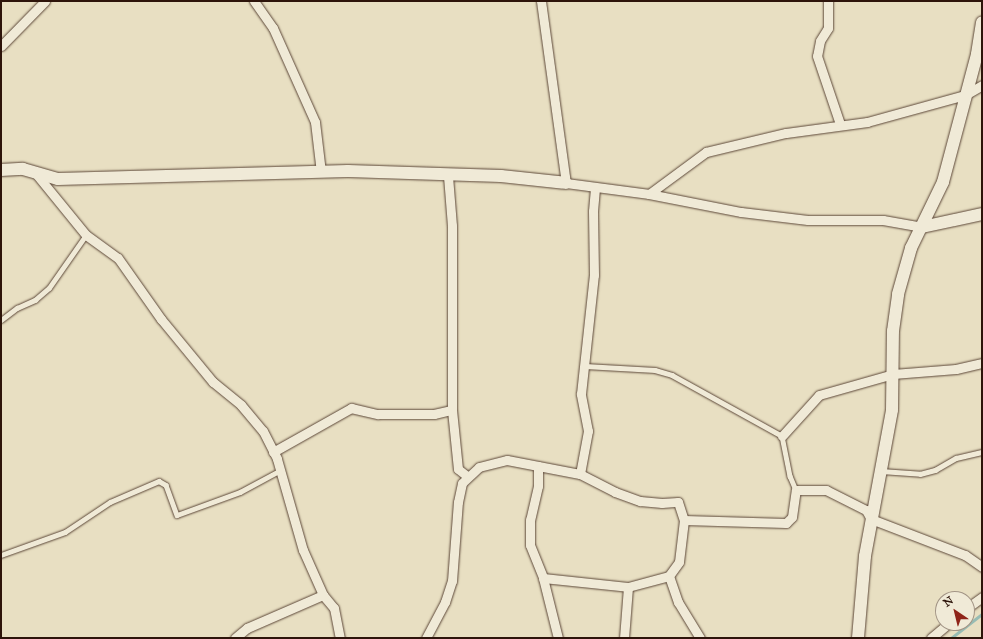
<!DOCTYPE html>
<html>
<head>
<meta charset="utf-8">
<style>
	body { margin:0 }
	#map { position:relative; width:983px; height:639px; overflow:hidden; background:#e8dfc2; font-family:"IM FELL Great Primer",serif }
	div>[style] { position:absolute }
	.stream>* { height:3px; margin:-1.5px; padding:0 1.5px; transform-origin:1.5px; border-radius:1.5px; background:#97bcb4 }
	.roads { filter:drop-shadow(0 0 1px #5c4738) drop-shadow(0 0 1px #5c4738) }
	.service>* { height:4.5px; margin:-2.25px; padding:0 2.25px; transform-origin:2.25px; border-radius:2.25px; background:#f0ead7 }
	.minor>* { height:9px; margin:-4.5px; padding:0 4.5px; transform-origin:4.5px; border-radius:4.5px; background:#f0ead7 }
	.tertiary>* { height:12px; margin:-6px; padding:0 6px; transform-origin:6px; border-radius:6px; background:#f0ead7 }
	span { translate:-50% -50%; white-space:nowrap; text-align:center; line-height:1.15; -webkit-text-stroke:3px #f0ead7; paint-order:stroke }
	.frame { position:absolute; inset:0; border:2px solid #2d140a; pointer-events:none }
	.north { position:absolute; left:935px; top:591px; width:40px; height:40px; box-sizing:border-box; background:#f0ead7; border:1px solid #a29485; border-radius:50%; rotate:325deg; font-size:11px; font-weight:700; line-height:16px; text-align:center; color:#2d140a }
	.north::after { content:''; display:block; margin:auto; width:14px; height:18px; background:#8f2418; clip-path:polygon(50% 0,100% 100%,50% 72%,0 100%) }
</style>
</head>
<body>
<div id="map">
	<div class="stream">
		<i style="left:951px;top:638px;width:39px;rotate:-38deg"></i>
	</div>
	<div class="roads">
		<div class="service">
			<i style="left:1px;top:320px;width:20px;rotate:-37deg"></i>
			<i style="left:17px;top:308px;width:20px;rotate:-24deg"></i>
			<i style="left:35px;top:300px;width:18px;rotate:-41deg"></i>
			<i style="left:49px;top:288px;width:65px;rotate:-55.1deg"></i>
			<i style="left:585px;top:366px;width:70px;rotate:3.3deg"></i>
			<i style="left:655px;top:370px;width:18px;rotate:16deg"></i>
			<i style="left:672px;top:375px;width:126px;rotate:29deg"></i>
			<i style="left:782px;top:436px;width:41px;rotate:78.7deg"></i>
			<i style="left:790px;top:476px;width:15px;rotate:67deg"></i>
			<i style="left:881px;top:471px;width:39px;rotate:4deg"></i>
			<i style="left:920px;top:474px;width:16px;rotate:-15deg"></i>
			<i style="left:935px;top:470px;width:24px;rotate:-30deg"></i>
			<i style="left:956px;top:458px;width:27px;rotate:-13deg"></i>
			<i style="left:1px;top:555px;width:68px;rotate:-19.8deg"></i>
			<i style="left:65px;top:532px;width:54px;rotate:-33.7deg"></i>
			<i style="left:110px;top:502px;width:53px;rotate:-23.2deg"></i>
			<i style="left:159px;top:481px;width:8px;rotate:30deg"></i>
			<i style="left:166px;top:485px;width:32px;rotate:70deg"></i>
			<i style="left:177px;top:515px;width:67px;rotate:-20.1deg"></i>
			<i style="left:240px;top:492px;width:44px;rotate:-28.3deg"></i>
		</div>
		<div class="minor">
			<i style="left:254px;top:1px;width:33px;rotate:55deg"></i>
			<i style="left:273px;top:28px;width:103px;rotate:65.9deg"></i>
			<i style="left:315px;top:122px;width:50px;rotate:83.2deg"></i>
			<i style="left:541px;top:1px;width:184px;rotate:82.2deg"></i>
			<i style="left:566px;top:183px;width:84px;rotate:7.5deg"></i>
			<i style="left:649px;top:194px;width:94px;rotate:11.1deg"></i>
			<i style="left:741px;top:212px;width:67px;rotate:6.8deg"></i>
			<i style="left:808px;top:220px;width:75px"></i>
			<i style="left:883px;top:220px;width:40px;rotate:10deg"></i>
			<i style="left:828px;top:1px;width:27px;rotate:90deg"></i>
			<i style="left:828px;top:28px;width:15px;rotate:122deg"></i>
			<i style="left:820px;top:41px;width:15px;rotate:101deg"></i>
			<i style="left:817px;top:56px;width:72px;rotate:71.3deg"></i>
			<i style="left:1px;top:46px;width:63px;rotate:-45.6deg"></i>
			<i style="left:37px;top:175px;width:77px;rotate:50.8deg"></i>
			<i style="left:86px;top:235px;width:39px;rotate:36deg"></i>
			<i style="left:118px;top:258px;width:75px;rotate:54.8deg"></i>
			<i style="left:161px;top:319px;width:82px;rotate:50.5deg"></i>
			<i style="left:213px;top:382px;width:36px;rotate:39deg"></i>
			<i style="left:241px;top:405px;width:34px;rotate:50deg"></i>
			<i style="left:263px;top:431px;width:31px;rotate:63deg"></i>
			<i style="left:277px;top:459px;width:95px;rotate:74.1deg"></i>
			<i style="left:303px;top:550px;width:49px;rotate:66deg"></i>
			<i style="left:323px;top:595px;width:17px;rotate:50deg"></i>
			<i style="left:334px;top:608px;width:31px;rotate:79deg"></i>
			<i style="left:448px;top:176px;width:50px;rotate:85.4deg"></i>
			<i style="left:452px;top:226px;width:184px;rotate:90deg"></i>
			<i style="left:452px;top:410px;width:59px;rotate:84.2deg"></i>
			<i style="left:458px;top:469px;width:11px;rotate:38deg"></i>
			<i style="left:649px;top:194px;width:71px;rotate:-36.4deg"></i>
			<i style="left:706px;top:152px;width:82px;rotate:-13.4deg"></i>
			<i style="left:786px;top:133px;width:82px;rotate:-7.7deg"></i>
			<i style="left:867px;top:122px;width:102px;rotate:-15.4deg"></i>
			<i style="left:965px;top:95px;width:20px;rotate:-30deg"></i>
			<i style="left:782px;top:436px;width:55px;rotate:-47.9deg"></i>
			<i style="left:819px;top:395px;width:77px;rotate:-15.8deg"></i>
			<i style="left:893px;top:374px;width:63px;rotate:-4.5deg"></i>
			<i style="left:956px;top:369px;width:27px;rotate:-13deg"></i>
			<i style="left:273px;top:452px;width:90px;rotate:-29.4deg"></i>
			<i style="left:351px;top:408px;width:28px;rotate:13deg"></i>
			<i style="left:378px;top:414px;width:56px"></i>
			<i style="left:434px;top:414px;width:18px;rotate:-13deg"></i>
			<i style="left:538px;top:466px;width:20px;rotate:90deg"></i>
			<i style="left:538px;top:486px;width:35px;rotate:103deg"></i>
			<i style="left:530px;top:520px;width:25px;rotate:90deg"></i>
			<i style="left:530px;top:545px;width:35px;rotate:68deg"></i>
			<i style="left:543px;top:578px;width:62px;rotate:76deg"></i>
			<i style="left:580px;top:474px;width:44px;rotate:-79.5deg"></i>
			<i style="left:588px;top:431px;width:38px;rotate:-101deg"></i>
			<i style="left:581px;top:394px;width:120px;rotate:-83.8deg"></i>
			<i style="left:594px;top:275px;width:64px;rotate:-90.9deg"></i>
			<i style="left:593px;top:211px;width:24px;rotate:-85deg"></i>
			<i style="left:684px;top:520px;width:102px;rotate:1.7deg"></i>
			<i style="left:786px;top:523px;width:8px;rotate:-45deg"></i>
			<i style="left:792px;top:517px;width:27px;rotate:-82deg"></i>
			<i style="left:796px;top:490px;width:30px"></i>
			<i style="left:826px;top:490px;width:45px;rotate:26.6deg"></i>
			<i style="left:866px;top:510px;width:10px;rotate:61deg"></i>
			<i style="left:871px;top:519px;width:101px;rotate:21deg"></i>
			<i style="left:965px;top:555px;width:21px;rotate:35deg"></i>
			<i style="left:543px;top:578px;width:85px;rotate:6deg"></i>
			<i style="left:967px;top:608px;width:19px;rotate:-36deg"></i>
			<i style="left:235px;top:638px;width:16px;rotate:-40deg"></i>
			<i style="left:247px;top:628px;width:83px;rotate:-23.5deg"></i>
			<i style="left:426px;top:638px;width:41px;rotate:-62.2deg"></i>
			<i style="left:445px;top:602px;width:22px;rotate:-72deg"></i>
			<i style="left:452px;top:581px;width:79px;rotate:-85.7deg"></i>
			<i style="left:458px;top:502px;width:19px;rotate:-78deg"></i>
			<i style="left:462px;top:483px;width:23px;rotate:-43deg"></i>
			<i style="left:479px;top:467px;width:29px;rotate:-14deg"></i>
			<i style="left:507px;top:460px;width:74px;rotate:10.9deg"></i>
			<i style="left:580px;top:474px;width:39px;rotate:27deg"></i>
			<i style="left:615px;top:492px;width:27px;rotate:20deg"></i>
			<i style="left:640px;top:501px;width:22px;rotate:5deg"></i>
			<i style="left:662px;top:503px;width:16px;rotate:-4deg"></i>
			<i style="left:678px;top:502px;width:19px;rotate:72deg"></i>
			<i style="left:684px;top:520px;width:42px;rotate:96.8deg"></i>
			<i style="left:679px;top:562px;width:17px;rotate:126deg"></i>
			<i style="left:669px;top:576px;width:28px;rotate:71deg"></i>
			<i style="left:678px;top:602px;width:42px;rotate:58.6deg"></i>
			<i style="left:624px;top:638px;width:51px;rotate:-85.5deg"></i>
			<i style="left:628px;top:587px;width:42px;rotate:-15deg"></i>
			<i style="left:931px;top:638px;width:23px;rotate:-40deg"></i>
		</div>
		<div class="tertiary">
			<i style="left:1px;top:170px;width:22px;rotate:-3deg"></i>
			<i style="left:23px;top:169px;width:36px;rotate:16deg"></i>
			<i style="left:58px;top:179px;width:290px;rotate:-1.6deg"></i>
			<i style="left:348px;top:171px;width:153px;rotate:1.9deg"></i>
			<i style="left:501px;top:176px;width:65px;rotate:6.1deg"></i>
			<i style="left:922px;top:227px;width:61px;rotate:-12.2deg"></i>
			<i style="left:858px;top:638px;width:82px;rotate:-85.1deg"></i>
			<i style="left:865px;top:556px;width:148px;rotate:-79.5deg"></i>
			<i style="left:892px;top:410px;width:79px;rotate:-89.3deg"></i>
			<i style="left:893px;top:331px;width:37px;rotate:-82deg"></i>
			<i style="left:898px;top:294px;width:48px;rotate:-74.2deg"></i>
			<i style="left:911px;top:248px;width:73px;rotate:-64.1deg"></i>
			<i style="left:943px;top:182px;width:132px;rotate:-75.1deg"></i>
			<i style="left:977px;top:54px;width:32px;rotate:-81deg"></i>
		</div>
	</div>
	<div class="frame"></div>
	<div class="north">N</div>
</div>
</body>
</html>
